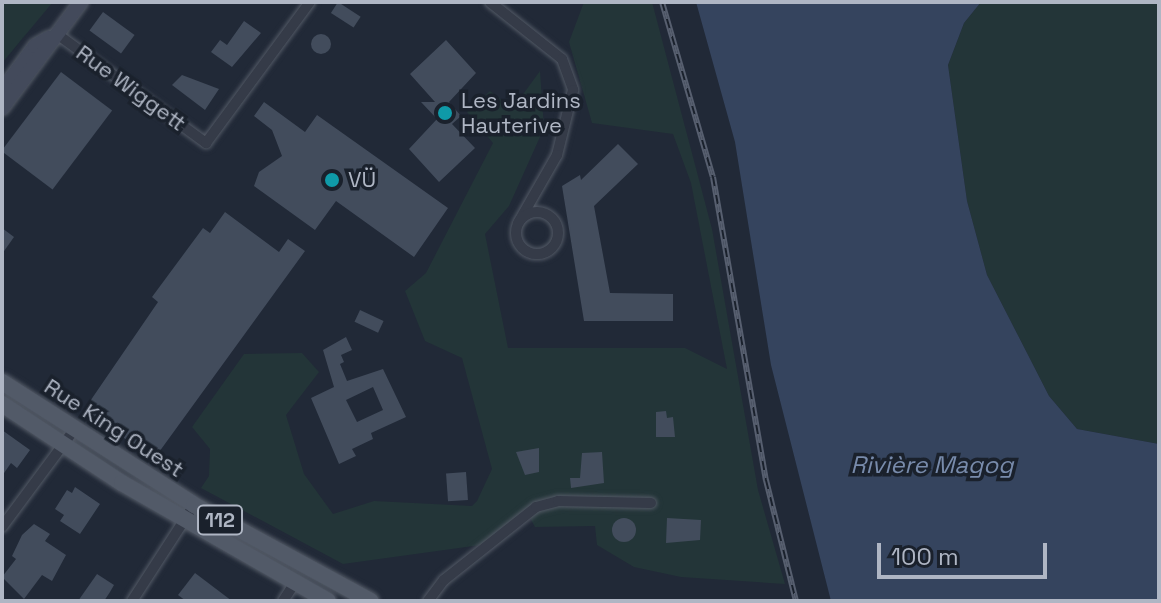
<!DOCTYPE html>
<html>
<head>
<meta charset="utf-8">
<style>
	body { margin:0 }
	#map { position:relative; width:1161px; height:603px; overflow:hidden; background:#212937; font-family:"Space Grotesk",sans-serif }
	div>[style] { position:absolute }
	.green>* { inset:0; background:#233538 }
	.water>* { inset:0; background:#35445e }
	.building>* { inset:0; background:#424c5c; transform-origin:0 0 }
	.round { border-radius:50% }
	.roads { filter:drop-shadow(0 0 2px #525965) drop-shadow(0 0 2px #525965) }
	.minor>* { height:10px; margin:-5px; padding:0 5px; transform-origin:5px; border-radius:5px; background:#353b48 }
	.minor>.ring { margin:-5px; padding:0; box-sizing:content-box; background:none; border:10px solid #353b48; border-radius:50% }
	.secondary>* { height:14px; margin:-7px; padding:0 7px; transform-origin:7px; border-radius:7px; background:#434a5b }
	.primary>* { height:16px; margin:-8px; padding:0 8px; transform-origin:8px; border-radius:8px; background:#525a68 }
	.rail>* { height:6px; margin-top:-3px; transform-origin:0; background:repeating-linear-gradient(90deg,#1a212c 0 9px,#575f6f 0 18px); box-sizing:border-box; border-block:2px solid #575f6f }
	.dots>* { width:22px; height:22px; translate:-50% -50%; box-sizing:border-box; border:4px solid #1a212c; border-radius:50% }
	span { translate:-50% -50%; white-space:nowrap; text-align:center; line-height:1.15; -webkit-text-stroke:7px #1a212c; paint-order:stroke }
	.shield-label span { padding:2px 6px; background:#1a212c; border:2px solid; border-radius:6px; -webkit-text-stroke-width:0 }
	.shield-label { font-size:20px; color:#afb6c4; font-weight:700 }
	.street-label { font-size:22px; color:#afb6c4 }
	.poi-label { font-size:22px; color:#afb6c4 }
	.left { translate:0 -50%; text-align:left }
	.water-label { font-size:24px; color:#788bab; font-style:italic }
	.frame { position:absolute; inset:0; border:4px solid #afb6c4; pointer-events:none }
	.scale { position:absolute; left:877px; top:543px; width:170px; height:36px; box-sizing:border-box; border:4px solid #afb6c4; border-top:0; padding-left:10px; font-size:24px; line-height:28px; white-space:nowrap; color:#afb6c4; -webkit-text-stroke:6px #1a212c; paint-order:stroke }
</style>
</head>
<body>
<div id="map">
	<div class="green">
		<i style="clip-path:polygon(2px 2px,53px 2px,2px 63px)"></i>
		<i style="clip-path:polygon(584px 2px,652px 2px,712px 229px,758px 490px,785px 584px,681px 577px,634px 567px,597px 545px,595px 526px,535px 527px,528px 514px,488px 544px,343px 564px,201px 488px,209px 476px,210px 449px,192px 427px,244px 354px,302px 353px,319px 372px,286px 415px,304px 474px,333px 514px,374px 501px,472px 506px,477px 501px,492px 469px,462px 358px,425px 341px,405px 291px,426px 273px,493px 143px,467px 112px,490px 91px,513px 108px,540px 71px,544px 128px,509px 206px,485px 234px,508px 348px,685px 348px,727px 369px,691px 183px,673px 134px,592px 123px,569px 42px)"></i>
		<i style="clip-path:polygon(981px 2px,1159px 2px,1159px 444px,1077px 429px,1049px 396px,987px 275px,967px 201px,948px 65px,964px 23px)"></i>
	</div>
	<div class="water">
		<i style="clip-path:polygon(696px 2px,981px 2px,964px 23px,948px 65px,967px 201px,987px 275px,1049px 396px,1077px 429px,1159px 444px,1159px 601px,831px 601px,771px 365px,735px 142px)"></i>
	</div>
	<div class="building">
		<i style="left:338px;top:2px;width:27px;height:13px;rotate:33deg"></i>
		<i style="left:103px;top:12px;width:39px;height:23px;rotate:36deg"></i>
		<i style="clip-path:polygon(244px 21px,261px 33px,232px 67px,211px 52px,220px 40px,227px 45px)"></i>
		<i class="round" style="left:311px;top:34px;width:20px;height:20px"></i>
		<i style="clip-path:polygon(446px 40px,476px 73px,449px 102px,461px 116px,452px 124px,475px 148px,439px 182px,409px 149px,437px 119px,421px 102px,435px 102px,410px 74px)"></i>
		<i style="left:61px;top:72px;width:64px;height:99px;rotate:37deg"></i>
		<i style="clip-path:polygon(182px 75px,219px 89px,205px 110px,172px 85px)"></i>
		<i style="clip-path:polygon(264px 102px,305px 132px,317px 115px,448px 208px,414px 257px,336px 201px,315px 230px,254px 186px,259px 172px,282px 156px,272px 130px,254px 116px)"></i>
		<i style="clip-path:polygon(618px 144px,638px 164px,594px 206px,610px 293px,673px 294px,673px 321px,584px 321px,562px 186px,580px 175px,581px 180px)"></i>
		<i style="clip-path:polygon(225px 212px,279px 252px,288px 239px,305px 251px,154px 459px,84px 410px,158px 302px,152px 297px,203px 228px,210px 233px)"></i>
		<i style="clip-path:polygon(2px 228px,14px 237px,2px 254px)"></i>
		<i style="left:360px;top:310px;width:26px;height:13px;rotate:25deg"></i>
		<i style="clip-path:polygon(evenodd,346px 337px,352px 350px,341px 355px,344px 362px,340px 364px,347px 381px,383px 369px,406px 417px,371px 433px,373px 439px,352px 449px,356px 456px,339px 464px,311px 398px,334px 387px,323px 350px,346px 337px,373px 387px,383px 410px,357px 422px,346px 400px,373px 387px)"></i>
		<i style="clip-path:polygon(666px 411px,667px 418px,673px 417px,675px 437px,656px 437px,656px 412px)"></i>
		<i style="clip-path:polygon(2px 430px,30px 450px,17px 468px,11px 463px,2px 476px)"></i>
		<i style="clip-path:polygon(539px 448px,539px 472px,525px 475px,516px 452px)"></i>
		<i style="clip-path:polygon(602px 452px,604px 483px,571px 488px,570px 478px,580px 478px,582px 453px)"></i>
		<i style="left:466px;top:472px;width:28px;height:20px;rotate:86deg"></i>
		<i style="clip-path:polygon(75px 487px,100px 504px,80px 534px,60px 521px,64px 515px,55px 509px,67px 490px,72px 493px)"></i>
		<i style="clip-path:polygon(667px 518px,701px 520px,700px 540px,666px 543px)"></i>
		<i class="round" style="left:612px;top:518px;width:24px;height:24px"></i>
		<i style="clip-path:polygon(34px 524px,50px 534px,45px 541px,66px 555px,52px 581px,42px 575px,24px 599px,2px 577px,16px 559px,12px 556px,22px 535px)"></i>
		<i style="clip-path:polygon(195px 573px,199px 576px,232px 601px,186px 601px,178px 595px)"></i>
		<i style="clip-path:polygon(97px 574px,114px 585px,110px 592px,104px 601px,78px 601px)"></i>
	</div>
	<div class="roads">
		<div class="minor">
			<i style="left:490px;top:2px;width:92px;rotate:38.4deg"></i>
			<i style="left:562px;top:59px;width:33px;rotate:70deg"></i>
			<i style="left:573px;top:90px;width:67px;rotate:103.8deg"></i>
			<i style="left:557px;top:155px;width:78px;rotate:119.8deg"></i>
			<i style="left:57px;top:34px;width:185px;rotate:36.2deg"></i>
			<i style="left:206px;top:143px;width:175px;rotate:-53.6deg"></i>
			<i class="ring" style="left:516px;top:212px;width:32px;height:32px"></i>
			<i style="left:2px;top:527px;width:121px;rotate:-53.4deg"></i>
			<i style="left:132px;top:601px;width:114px;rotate:-57.1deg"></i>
			<i style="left:283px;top:601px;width:20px;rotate:-57deg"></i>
			<i style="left:428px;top:601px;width:26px;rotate:-53deg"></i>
			<i style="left:444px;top:580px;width:117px;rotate:-38.4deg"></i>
			<i style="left:536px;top:507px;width:23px;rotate:-15deg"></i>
			<i style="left:558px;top:501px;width:93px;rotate:1.2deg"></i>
		</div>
		<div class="secondary">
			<i style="left:2px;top:91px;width:56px;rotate:-53.7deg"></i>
			<i style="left:35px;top:46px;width:16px;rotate:-30deg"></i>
			<i style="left:2px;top:108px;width:132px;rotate:-53.3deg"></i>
		</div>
		<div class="primary">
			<i style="left:2px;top:382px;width:228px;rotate:32.6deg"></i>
			<i style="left:194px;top:505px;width:201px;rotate:28.5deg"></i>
			<i style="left:2px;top:404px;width:144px;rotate:33.4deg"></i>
			<i style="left:122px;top:483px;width:237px;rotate:29.8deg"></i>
		</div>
	</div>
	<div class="rail">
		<i style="left:662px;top:2px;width:182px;rotate:73.8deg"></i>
		<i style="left:713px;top:177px;width:308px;rotate:80.1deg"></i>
		<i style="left:766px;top:480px;width:125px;rotate:76.1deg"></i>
	</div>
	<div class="dots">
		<i style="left:445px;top:113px;background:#0f9aa8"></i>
		<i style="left:332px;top:180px;background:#0f9aa8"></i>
	</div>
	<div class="shield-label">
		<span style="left:220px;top:520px">112</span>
	</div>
	<div class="street-label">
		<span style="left:131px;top:88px;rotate:36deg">Rue Wiggett</span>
		<span style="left:114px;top:428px;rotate:33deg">Rue King Ouest</span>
	</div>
	<div class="poi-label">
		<span class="left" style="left:461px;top:113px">Les Jardins<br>Hauterive</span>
		<span class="left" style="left:348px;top:180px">VÜ</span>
	</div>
	<div class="water-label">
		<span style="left:932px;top:465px">Rivière Magog</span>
	</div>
	<div class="frame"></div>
	<div class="scale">100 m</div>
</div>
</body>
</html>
